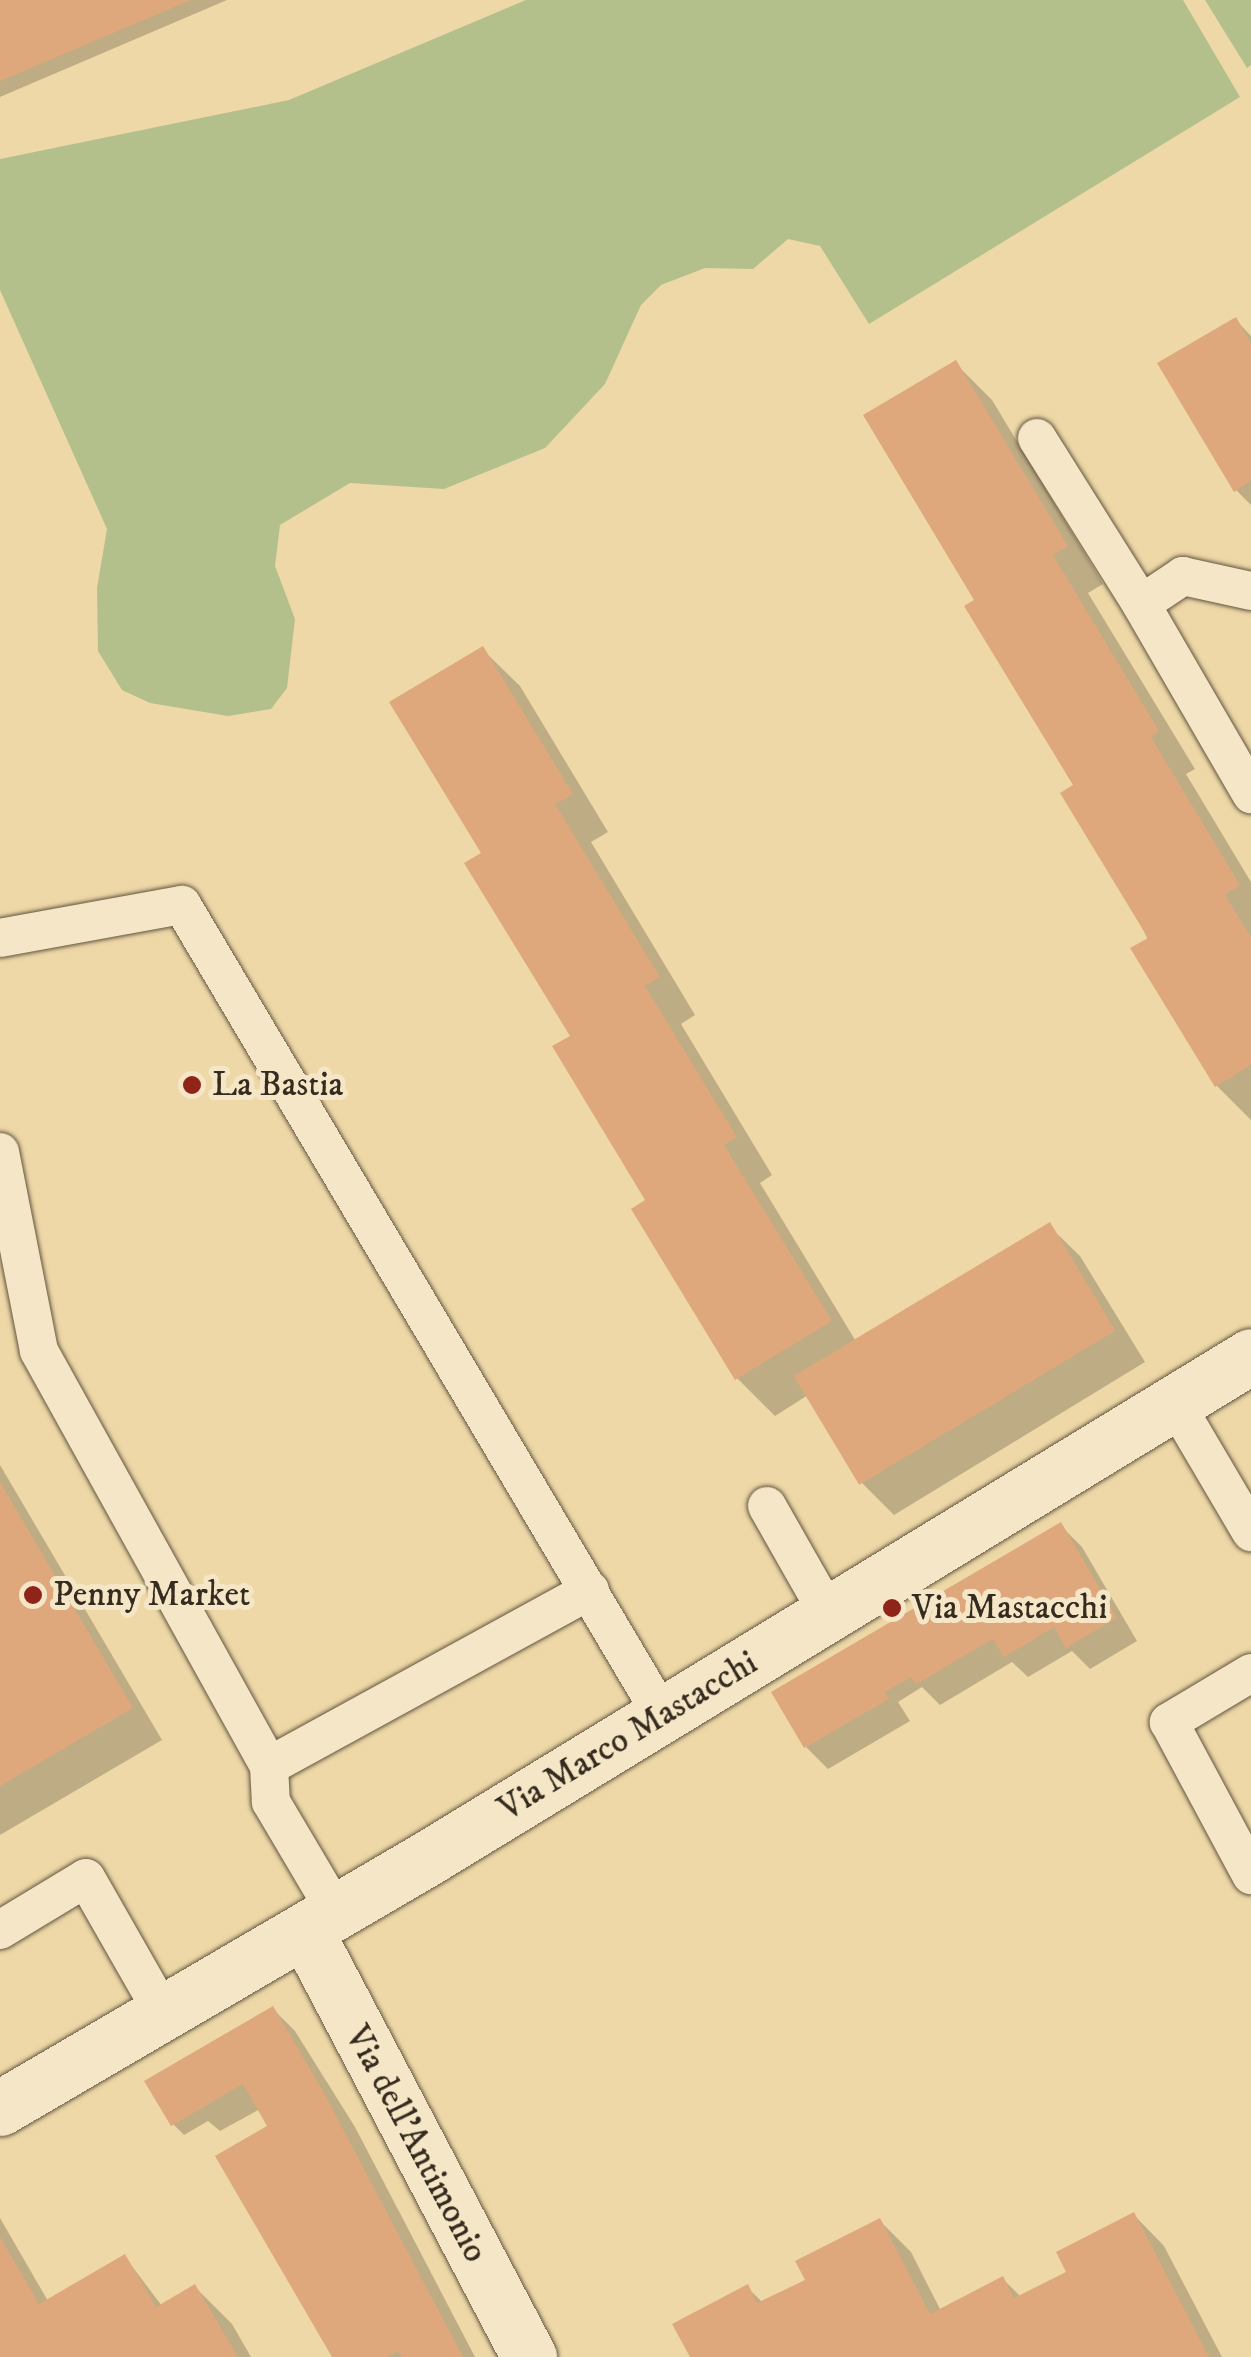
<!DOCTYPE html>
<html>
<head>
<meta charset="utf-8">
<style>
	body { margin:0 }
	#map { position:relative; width:1251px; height:2357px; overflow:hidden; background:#eed8a7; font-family:"IM FELL DW Pica",serif }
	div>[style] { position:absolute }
	.green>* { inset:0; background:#b3c08c }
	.shadow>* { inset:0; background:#0003 }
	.building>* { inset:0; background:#dea87c; transform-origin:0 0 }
	.roads { filter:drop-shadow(0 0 2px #635640) drop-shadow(0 0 2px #635640) }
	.lane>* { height:38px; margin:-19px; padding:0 19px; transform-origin:19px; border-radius:19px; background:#f4e6c6 }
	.street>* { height:55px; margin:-27.5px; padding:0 27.5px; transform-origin:27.5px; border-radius:27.5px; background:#f4e6c6 }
	.secondary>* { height:55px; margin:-27.5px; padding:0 27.5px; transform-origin:27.5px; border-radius:27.5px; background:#f4e6c6 }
	.dots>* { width:28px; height:28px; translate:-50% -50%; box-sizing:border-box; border:5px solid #f4e6c6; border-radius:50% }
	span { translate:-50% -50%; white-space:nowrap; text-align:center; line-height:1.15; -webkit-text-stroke:10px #f4e6c6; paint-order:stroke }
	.poi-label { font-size:35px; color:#352b1e }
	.left { translate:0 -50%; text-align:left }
	.street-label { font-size:35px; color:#352b1e }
</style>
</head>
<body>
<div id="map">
	<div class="green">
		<i style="clip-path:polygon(526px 0,1183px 0,1240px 97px,869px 324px,820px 246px,788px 239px,753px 269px,705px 268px,661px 285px,641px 305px,605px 384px,545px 448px,444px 489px,350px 483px,280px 525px,275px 566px,295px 619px,287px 688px,271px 709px,228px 716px,150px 703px,122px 690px,98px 651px,97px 588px,107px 529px,0 290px,0 159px,289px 100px)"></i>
		<i style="clip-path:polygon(1205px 0,1251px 0,1251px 65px,1247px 68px)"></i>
	</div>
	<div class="shadow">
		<i style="clip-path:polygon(0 0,227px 0,0 97px)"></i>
		<i style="clip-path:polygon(1236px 320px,1251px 336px,1251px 505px,1236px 490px)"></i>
		<i style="clip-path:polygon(955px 363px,992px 400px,1103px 584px,1088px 593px,1195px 769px,1186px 774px,1251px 882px,1251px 1120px,1216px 1085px,1076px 786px,978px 601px)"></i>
		<i style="clip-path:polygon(482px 649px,520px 686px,608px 832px,591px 842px,695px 1015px,681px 1024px,772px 1175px,760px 1183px,857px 1343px,1049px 1226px,1080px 1256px,1145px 1362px,894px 1515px,863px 1484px,808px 1395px,775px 1416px,737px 1378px,485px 854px)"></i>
		<i style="clip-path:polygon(0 1465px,162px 1740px,0 1835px)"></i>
		<i style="clip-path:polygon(1060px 1525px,1082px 1547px,1137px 1641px,1090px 1669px,1072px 1651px,1028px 1677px,1012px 1662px,940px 1705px,922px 1687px,898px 1702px,910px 1721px,828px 1769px,806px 1747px)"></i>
		<i style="clip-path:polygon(273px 2009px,295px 2031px,355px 2127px,475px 2357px,335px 2357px,273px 2128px,260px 2109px,220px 2131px,208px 2121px,184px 2135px,173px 2124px)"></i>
		<i style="clip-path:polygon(1134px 2215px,1164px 2246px,1222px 2357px,693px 2357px,747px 2287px,763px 2303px,808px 2281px,880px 2221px,911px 2252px,941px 2311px,1003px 2279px,1021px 2297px,1069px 2273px)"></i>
		<i style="clip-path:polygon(0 2218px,48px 2301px,125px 2257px,162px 2306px,195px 2287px,232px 2324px,251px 2357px,0 2357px)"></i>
	</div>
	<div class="building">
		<i style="clip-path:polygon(0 0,191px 0,0 81px)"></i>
		<i style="clip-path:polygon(1236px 317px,1251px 343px,1251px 481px,1234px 492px,1157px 363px)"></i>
		<i style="clip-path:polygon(956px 360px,1068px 546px,1053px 555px,1159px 731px,1151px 737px,1240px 885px,1225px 895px,1251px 937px,1251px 1065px,1215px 1087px,1130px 948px,1148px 938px,1060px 793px,1073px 785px,964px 606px,974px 600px,863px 415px)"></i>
		<i style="clip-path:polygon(483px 646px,573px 794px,555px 804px,660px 977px,645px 986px,737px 1137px,724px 1145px,832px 1321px,735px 1380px,631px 1209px,645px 1200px,552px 1046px,570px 1036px,464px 863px,481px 853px,389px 702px)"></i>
		<i style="left:1050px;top:1222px;width:127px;height:299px;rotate:59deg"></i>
		<i style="clip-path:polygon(0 1482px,133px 1708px,0 1786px)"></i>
		<i style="clip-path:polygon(1061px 1522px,1117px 1618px,1066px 1648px,1054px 1627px,1004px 1657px,993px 1639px,916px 1684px,911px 1677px,885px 1692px,889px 1699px,804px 1748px,771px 1692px)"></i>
		<i style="clip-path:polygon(273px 2006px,324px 2093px,463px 2357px,402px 2357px,398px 2351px,387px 2357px,332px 2357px,215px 2156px,267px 2126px,243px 2084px,171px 2126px,144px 2081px)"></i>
		<i style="clip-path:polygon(1134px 2212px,1209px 2357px,690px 2357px,672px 2324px,748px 2284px,757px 2303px,805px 2280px,795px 2261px,880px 2218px,930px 2314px,1003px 2276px,1014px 2298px,1066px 2272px,1056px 2252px)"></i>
		<i style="clip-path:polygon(0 2237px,39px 2304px,125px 2254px,156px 2307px,195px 2284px,238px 2357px,0 2357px)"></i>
	</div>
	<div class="roads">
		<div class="lane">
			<i style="left:1037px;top:438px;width:196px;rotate:57.9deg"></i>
			<i style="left:1251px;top:591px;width:70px;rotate:-167.6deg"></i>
			<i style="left:1183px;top:576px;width:50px;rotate:146.3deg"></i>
			<i style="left:1141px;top:604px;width:220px;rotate:59.9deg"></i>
			<i style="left:0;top:938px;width:185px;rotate:-10.3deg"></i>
			<i style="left:182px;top:905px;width:942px;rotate:59.35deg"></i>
			<i style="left:0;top:1152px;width:203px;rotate:78.9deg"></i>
			<i style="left:39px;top:1351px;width:474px;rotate:61deg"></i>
			<i style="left:269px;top:1766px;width:366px;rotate:-28.7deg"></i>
			<i style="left:1175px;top:1403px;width:150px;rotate:59.5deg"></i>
			<i style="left:767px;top:1506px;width:125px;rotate:60.4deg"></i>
			<i style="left:1251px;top:1673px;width:96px;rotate:149.1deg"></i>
			<i style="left:1169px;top:1722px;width:174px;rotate:61.8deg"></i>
			<i style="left:269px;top:1766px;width:36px;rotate:87deg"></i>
			<i style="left:271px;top:1802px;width:128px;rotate:59.4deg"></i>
			<i style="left:0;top:1930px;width:100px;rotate:-31.2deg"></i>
			<i style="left:86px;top:1878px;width:155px;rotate:60.3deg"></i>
		</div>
		<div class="street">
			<i style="left:305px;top:1930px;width:482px;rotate:62.3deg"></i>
		</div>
		<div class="secondary">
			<i style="left:0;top:2108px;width:499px;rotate:-30.3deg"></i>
			<i style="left:431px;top:1856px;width:960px;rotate:-31.37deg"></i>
		</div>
	</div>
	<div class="dots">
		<i style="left:192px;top:1085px;background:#8f2418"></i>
		<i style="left:33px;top:1595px;background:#8f2418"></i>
		<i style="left:892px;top:1608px;background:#8f2418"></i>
	</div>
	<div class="poi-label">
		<span class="left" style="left:212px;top:1085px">La Bastia</span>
		<span class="left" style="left:53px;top:1595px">Penny Market</span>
		<span class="left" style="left:912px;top:1608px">Via Mastacchi</span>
	</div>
	<div class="street-label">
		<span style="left:628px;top:1736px;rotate:-31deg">Via Marco Mastacchi</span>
		<span style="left:416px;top:2144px;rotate:62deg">Via dell'Antimonio</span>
	</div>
</div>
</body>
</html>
